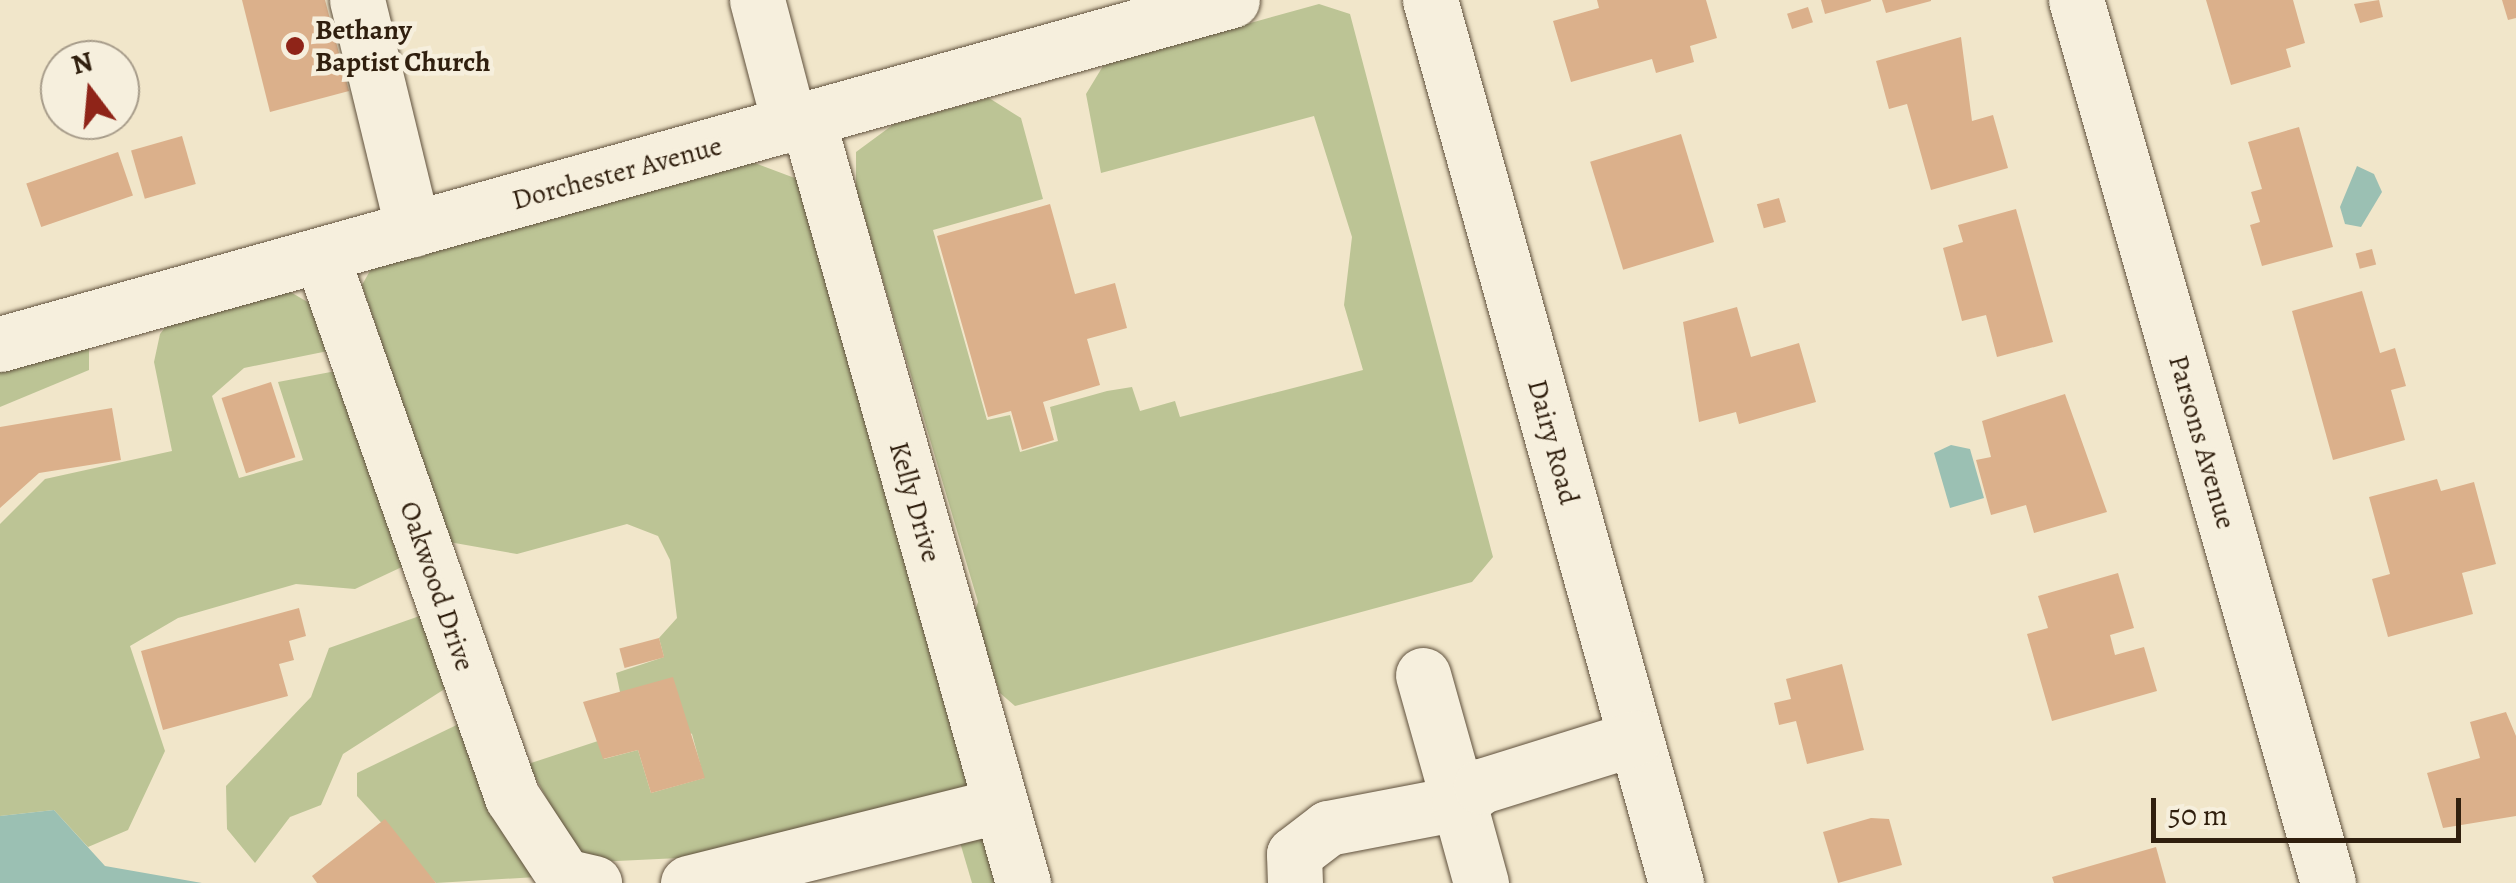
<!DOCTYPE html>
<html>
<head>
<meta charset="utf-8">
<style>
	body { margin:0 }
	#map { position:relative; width:2516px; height:883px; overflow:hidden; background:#f1e6ca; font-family:Alegreya,serif }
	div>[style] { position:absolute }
	.green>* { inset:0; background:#bcc495 }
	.water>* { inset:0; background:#9bc0b3 }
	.building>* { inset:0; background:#dbb08b; transform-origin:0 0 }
	.roads { filter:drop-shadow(0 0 2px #60513d) drop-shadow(0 0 2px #60513d) }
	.minor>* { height:55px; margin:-27.5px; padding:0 27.5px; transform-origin:27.5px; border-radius:27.5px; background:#f6efdd }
	.dots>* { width:28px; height:28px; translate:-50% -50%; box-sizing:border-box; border:5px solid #f6efdd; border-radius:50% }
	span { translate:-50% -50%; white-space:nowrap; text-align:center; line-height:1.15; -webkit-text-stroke:9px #f6efdd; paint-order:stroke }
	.poi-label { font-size:28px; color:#301f0e; font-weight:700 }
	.left { translate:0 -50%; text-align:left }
	.street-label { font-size:28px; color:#301f0e }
	.north { position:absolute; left:40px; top:40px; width:100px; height:100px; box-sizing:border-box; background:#f6efdd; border:2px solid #a79c8a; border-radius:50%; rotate:344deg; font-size:28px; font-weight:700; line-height:40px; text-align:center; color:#301f0e }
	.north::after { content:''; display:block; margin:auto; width:35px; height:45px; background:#8f2418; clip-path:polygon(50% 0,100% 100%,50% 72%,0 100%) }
	.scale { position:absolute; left:2151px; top:798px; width:310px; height:45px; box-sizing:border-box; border:5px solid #301f0e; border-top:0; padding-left:12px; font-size:30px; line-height:35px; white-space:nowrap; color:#301f0e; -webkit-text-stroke:8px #f6efdd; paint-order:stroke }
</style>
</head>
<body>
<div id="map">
	<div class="green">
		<i style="clip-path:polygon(1319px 4px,1350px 14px,1493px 557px,1472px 582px,1015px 706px,1000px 693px,973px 617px,978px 602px,856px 189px,856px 152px,894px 124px,989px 98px,1021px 118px,1043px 199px,933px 230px,987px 420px,1010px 415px,1020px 452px,1058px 441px,1050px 407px,1107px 391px,1132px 387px,1140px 411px,1175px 401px,1180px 417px,1363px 370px,1344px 305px,1352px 237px,1314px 116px,1101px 173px,1086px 94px,1103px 66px,1128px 57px)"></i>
		<i style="clip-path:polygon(752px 162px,800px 180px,974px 785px,721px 856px,596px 862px,574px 848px,528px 764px,598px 741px,604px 759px,638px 750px,651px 793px,704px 778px,692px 734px,620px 692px,616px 673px,664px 657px,659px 638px,677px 618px,670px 560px,658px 536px,627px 524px,517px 554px,449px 542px,362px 285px,371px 269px)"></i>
		<i style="clip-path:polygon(287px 290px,311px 304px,328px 351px,244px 368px,212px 396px,239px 478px,303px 460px,278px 382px,336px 371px,404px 566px,355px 589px,296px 584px,178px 618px,130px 646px,165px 751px,128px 830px,88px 847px,54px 810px,0 816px,0 524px,45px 479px,172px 451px,154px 362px,160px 334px,171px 320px)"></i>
		<i style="clip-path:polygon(73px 345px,89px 348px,89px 370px,0 407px,0 364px)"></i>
		<i style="clip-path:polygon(428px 613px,454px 683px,343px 754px,321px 805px,290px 817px,255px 863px,227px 829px,226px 786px,311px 697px,329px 648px)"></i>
		<i style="clip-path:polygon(467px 720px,537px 877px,436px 883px,357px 796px,357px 773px)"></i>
		<i style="clip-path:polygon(982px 834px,1007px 883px,972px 883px,959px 839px)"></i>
	</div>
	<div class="water">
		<i style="clip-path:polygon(2357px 166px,2374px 174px,2382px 192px,2361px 227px,2345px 224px,2340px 207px)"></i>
		<i style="clip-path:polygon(1951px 445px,1970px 449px,1984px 498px,1950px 508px,1934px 453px)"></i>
		<i style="clip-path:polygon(54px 810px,105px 866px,202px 883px,0 883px,0 816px)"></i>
	</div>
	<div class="building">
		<i style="clip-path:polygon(242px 0,325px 0,349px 91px,270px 112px)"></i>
		<i style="clip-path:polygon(1597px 0,1706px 0,1717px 38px,1690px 46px,1694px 62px,1656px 73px,1652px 59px,1571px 82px,1553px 21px,1599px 8px)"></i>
		<i style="clip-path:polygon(1821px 0,1871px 0,1871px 1px,1825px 14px)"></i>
		<i style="clip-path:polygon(1882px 0,1931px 0,1931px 1px,1886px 13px)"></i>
		<i style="clip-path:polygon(2206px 0,2293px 0,2305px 43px,2286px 49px,2291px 67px,2231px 85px)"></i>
		<i style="clip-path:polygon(2379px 0,2383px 17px,2360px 23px,2354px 4px)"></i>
		<i style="clip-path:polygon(2502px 0,2516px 0,2516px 18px,2508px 20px)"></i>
		<i style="left:1808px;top:7px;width:16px;height:22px;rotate:72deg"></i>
		<i style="clip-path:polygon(1961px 37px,1972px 121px,1993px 115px,2008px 168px,1931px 190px,1907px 104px,1889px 109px,1876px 61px)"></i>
		<i style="clip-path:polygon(2299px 127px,2333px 247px,2262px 266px,2250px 225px,2260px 222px,2251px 192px,2262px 189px,2248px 142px)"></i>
		<i style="left:1681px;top:134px;width:113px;height:95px;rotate:73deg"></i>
		<i style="left:182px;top:136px;width:50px;height:53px;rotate:74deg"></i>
		<i style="left:118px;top:152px;width:46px;height:97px;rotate:71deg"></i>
		<i style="left:1779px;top:198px;width:25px;height:23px;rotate:74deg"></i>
		<i style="clip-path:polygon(1050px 204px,1075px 294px,1115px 283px,1127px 328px,1087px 339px,1100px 385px,1043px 402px,1054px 440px,1022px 450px,1011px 411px,988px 417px,937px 236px)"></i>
		<i style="clip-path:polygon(2016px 209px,2053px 342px,1997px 357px,1986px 315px,1962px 321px,1943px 248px,1963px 242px,1958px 225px)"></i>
		<i style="left:2372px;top:249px;width:16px;height:17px;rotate:75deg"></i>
		<i style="clip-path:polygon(2362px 291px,2380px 353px,2395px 348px,2406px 386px,2391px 390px,2405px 440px,2333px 460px,2292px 311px)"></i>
		<i style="clip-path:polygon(1737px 307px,1751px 357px,1799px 343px,1816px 402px,1739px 424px,1736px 412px,1699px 422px,1683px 322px)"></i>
		<i style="left:271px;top:382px;width:79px;height:52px;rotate:72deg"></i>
		<i style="clip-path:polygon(2065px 394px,2107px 512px,2034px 533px,2026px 505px,1991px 515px,1976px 460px,1991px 457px,1982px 421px)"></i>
		<i style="clip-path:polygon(112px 408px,121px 460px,39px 473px,0 508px,0 427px)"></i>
		<i style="clip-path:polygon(2437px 479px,2441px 491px,2474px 482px,2496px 564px,2462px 573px,2473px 614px,2388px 637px,2372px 579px,2390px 574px,2369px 497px)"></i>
		<i style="clip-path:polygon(2118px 573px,2134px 628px,2110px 635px,2115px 655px,2144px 647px,2157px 691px,2052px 721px,2027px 634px,2048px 628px,2038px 596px)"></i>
		<i style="clip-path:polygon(299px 608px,306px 636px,289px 641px,294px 660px,279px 664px,288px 696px,163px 730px,141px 651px)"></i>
		<i style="left:659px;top:638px;width:20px;height:41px;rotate:75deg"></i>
		<i style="clip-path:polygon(1842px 664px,1864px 750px,1807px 764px,1796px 721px,1779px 725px,1774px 703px,1791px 699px,1786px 679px)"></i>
		<i style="clip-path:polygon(673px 677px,705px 778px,651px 793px,638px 750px,603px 759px,583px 702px)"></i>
		<i style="clip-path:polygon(2506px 712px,2516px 736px,2516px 816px,2443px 828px,2427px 773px,2480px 758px,2470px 722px)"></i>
		<i style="clip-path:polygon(1871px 818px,1889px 819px,1902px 865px,1838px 883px,1823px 832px)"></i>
		<i style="clip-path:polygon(385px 819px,436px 883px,317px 883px,312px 876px)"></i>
		<i style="clip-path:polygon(2156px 847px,2166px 883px,2054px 883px,2052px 877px)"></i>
	</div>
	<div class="roads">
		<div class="minor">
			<i style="left:357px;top:0;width:236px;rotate:76.3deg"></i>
			<i style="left:757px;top:0;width:130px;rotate:75.3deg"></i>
			<i style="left:1430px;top:0;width:917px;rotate:74.43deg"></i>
			<i style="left:2076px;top:0;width:918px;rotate:74.07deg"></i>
			<i style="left:808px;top:121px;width:792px;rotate:74.24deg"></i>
			<i style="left:321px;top:255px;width:575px;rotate:70.59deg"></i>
			<i style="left:512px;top:797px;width:95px;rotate:56.6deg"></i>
			<i style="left:564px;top:876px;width:31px;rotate:13deg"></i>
			<i style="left:0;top:344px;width:1279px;rotate:-15.6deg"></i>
			<i style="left:688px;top:883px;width:322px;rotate:-14deg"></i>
			<i style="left:1295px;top:883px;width:29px;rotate:-92deg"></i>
			<i style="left:1294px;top:854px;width:43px;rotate:-37.4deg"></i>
			<i style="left:1328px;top:828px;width:133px;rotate:-10.8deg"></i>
			<i style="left:1459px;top:803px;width:133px;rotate:-105.7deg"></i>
			<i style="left:1481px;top:883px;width:83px;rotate:-105.4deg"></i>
			<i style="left:1459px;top:803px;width:28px;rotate:-38deg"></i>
			<i style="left:1481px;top:786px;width:161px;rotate:-17.3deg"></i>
		</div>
	</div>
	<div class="dots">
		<i style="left:295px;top:46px;background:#8f2418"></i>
	</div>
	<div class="poi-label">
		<span class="left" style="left:315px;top:46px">Bethany<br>Baptist Church</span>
	</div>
	<div class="street-label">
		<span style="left:617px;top:173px;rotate:-15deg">Dorchester Avenue</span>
		<span style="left:1553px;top:442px;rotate:75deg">Dairy Road</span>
		<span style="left:2202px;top:442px;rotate:74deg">Parsons Avenue</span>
		<span style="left:915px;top:502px;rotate:74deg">Kelly Drive</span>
		<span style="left:437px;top:586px;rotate:71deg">Oakwood Drive</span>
	</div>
	<div class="north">N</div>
	<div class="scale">50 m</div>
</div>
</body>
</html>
